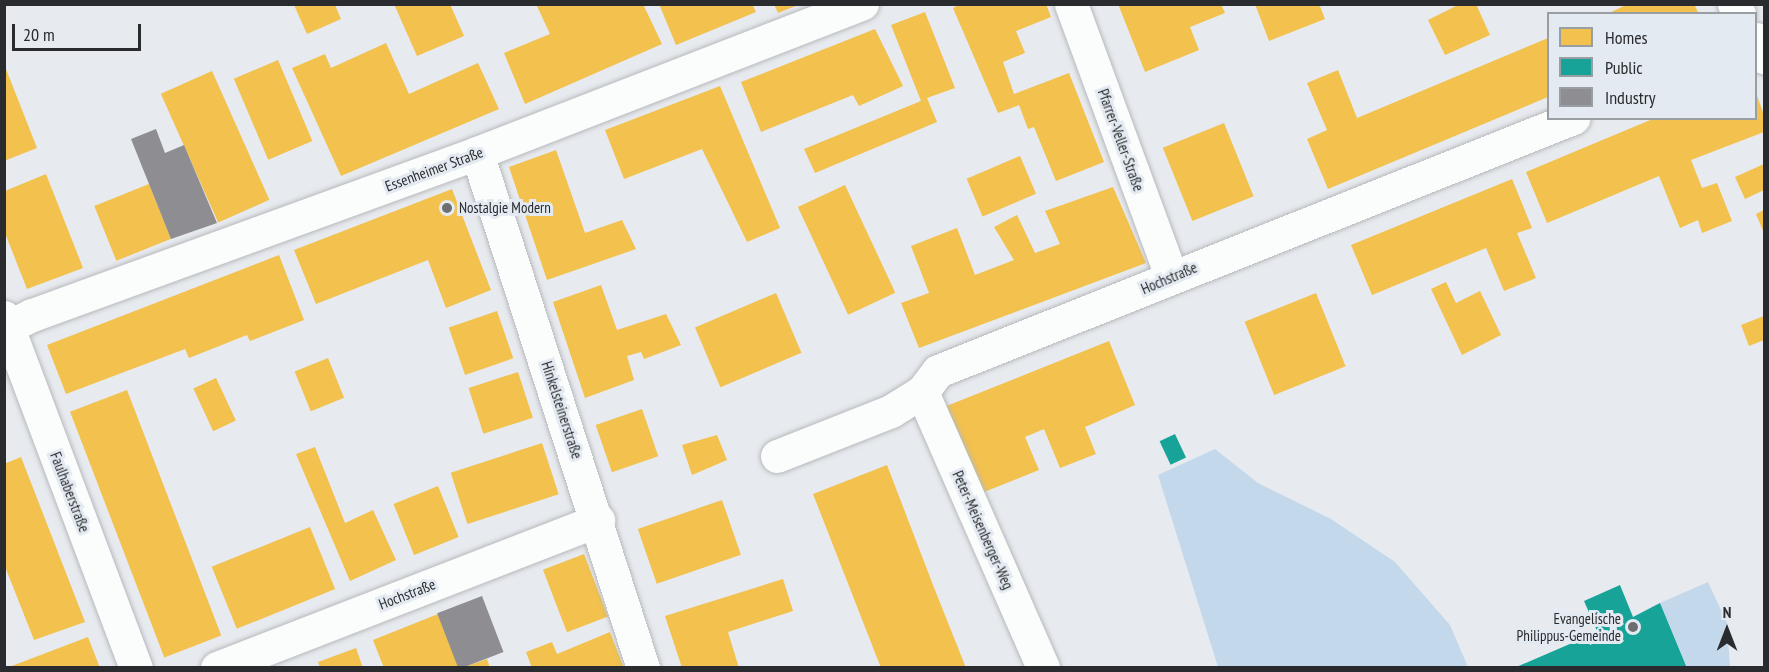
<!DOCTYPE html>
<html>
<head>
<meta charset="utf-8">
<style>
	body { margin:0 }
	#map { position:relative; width:1769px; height:672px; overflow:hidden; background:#e7eaee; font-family:"PT Sans Narrow",sans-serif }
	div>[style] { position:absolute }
	.green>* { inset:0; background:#c4d8eb }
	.homes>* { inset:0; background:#f2c14e; transform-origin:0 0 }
	.public>* { inset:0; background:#17a398; transform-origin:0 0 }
	.industry>* { inset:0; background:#8d8d92; transform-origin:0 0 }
	.roads { filter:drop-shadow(0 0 2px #b7b9bc) drop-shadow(0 0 2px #b7b9bc) }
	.minor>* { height:33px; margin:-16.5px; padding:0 16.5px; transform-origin:16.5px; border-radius:16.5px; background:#fbfcfc }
	.tertiary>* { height:33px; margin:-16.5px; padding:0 16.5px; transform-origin:16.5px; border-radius:16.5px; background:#fbfcfc }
	.dots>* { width:16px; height:16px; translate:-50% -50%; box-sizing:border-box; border:3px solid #e4eaf1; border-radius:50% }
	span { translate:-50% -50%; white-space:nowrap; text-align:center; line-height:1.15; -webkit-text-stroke:6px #e4eaf1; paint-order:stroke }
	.street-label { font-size:15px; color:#292b2e }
	.poi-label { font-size:15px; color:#292b2e }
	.left { translate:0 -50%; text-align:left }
	.right { translate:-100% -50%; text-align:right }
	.frame { position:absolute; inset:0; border:6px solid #292b2e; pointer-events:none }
	.legend { position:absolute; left:1547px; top:12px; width:210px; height:108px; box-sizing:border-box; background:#e4eaf1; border:2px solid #999ea3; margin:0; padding:8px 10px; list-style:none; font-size:18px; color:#292b2e }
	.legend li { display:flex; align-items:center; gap:12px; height:30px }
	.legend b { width:30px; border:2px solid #999ea3 }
	.north { position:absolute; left:1697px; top:600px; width:60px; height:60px; -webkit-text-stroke:4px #e4eaf1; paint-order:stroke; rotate:0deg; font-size:16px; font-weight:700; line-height:24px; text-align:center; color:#292b2e }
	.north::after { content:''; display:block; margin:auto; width:21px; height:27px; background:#292b2e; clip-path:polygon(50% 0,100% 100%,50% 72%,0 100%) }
	.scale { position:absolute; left:12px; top:24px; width:129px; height:27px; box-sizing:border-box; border:3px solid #292b2e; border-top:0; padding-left:8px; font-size:18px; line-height:21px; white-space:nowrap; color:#292b2e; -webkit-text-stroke:4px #e4eaf1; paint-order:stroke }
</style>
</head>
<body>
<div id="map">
	<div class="green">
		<i style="clip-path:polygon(1215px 449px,1258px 483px,1331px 519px,1395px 562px,1450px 625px,1468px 667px,1218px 667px,1158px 475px)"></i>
		<i style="clip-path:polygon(1708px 582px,1727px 623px,1730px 667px,1687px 667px,1660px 603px)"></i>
	</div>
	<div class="homes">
		<i style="clip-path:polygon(394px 4px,450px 4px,464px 36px,417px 56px)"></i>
		<i style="clip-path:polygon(536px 4px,643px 4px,662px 44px,525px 104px,504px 53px,550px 34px)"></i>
		<i style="clip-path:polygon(659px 4px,752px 4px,756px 12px,676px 45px)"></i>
		<i style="clip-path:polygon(774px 4px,798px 4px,798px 5px,778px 13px)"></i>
		<i style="clip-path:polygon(961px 4px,1046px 4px,1051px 17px,1016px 31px,1025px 53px,1003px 62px,1014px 94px,1069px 73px,1104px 162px,1056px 181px,1034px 127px,1028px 129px,1019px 105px,998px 113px,953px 8px)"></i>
		<i style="clip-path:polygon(1118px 4px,1221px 4px,1225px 13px,1190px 27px,1199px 50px,1145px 72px)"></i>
		<i style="clip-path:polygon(1255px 4px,1319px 4px,1325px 19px,1269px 41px)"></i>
		<i style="clip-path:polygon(1460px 4px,1476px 4px,1490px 35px,1445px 55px,1428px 20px)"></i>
		<i style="clip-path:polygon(1628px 4px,1694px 4px,1699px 14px,1607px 14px)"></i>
		<i style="clip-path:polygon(294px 5px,335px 5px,341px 19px,307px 34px)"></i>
		<i style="clip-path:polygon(925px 12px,955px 88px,927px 98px,937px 122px,815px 173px,804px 149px,921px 101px,891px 25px)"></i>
		<i style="clip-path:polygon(875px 29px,903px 86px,859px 106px,853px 95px,761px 132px,741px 82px)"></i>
		<i style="clip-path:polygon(1548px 38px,1548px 97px,1328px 189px,1307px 139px,1327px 130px,1307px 83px,1338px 70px,1357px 118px)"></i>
		<i style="clip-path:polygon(386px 43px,409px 94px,478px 63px,499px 109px,341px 176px,292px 68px,325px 54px,331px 68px)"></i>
		<i style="left:278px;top:60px;width:88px;height:48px;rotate:67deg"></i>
		<i style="clip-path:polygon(4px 64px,37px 148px,4px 161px)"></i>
		<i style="left:212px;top:71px;width:141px;height:56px;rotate:66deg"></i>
		<i style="clip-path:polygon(720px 86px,780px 228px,747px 242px,702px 149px,624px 179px,605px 130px)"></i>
		<i style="clip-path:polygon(1756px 93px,1764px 115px,1764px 132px,1691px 160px,1702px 188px,1717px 183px,1732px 221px,1702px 233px,1698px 220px,1680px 228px,1659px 176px,1547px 223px,1526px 172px,1655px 118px,1756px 118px)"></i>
		<i style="left:1224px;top:123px;width:79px;height:66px;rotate:68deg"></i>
		<i style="clip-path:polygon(556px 150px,585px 233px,622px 220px,636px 249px,547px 280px,509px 167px)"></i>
		<i style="left:1020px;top:156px;width:41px;height:58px;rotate:67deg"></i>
		<i style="clip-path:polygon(1764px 164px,1764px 190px,1745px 199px,1735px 177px)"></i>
		<i style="clip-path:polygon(46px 174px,83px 268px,27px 289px,5px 233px,5px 191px)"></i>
		<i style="clip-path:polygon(1512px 179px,1532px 228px,1517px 233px,1536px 278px,1504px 291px,1486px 248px,1372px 295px,1351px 245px)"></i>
		<i style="left:149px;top:184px;width:59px;height:59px;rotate:68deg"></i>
		<i style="left:845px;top:185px;width:119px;height:52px;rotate:65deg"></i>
		<i style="clip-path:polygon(1113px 187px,1146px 263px,919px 348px,901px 303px,929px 293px,911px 246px,957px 228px,975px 275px,1014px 260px,994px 227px,1017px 215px,1035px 253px,1060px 244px,1045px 211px)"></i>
		<i style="clip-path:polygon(452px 189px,491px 290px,446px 308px,428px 260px,316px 304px,294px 250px)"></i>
		<i style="clip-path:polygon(1764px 210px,1764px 233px,1756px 214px)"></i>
		<i style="clip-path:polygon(279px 255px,304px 320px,250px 341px,247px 335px,189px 358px,185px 349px,66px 394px,47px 345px)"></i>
		<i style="clip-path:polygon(1446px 282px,1456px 303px,1480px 291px,1501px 335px,1462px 355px,1431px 289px)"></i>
		<i style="clip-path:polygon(601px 285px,617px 330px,666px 314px,681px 345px,644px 359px,641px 352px,627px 356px,634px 380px,585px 398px,553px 302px)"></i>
		<i style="left:776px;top:293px;width:65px;height:88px;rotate:67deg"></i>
		<i style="left:1316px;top:293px;width:79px;height:77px;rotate:68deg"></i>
		<i style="left:497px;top:311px;width:50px;height:51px;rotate:71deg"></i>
		<i style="clip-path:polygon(1764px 316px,1764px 340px,1749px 346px,1741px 325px)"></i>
		<i style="clip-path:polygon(1109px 341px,1135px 405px,1085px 427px,1096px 454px,1060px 468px,1044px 429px,1025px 437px,1039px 470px,979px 494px,944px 407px)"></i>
		<i style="left:328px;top:358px;width:43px;height:36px;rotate:68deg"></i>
		<i style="left:518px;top:372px;width:48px;height:52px;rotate:72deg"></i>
		<i style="left:216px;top:378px;width:47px;height:25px;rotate:65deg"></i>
		<i style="left:127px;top:390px;width:263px;height:61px;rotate:69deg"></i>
		<i style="left:642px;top:409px;width:50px;height:49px;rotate:71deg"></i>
		<i style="clip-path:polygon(717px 435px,727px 460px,692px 475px,682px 445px)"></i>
		<i style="left:542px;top:443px;width:54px;height:96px;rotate:72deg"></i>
		<i style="clip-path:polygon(315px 447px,345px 523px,373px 510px,396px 560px,350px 581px,296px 454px)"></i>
		<i style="clip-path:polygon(21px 457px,85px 622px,34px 640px,4px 564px,4px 464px)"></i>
		<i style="clip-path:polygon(887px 465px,933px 585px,966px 668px,881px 668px,813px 494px)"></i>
		<i style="left:438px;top:486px;width:55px;height:48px;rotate:68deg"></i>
		<i style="left:722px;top:500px;width:58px;height:89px;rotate:71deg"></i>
		<i style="left:310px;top:527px;width:67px;height:106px;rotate:68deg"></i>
		<i style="left:584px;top:554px;width:67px;height:44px;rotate:69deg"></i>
		<i style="clip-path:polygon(783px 579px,793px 611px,728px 632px,739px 668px,682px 668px,665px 616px)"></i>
		<i style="clip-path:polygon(438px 614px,460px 668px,384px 668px,373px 640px)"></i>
		<i style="clip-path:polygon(610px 632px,624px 668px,532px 668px,526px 652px,552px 642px,557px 654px)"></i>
		<i style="clip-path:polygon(88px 637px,100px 668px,9px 668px,9px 667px)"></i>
		<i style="clip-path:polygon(356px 648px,363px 668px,320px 668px,318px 662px)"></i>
		<i style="clip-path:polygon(487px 659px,490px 668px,465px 668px,465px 667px)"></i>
	</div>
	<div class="public">
		<i style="left:1175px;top:434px;width:26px;height:17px;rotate:65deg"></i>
		<i style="clip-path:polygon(1620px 585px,1633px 617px,1660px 603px,1687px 668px,1514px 668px,1586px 637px,1590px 645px,1601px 640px,1584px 601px)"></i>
	</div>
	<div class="industry">
		<i style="clip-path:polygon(156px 129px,165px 153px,184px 145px,217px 223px,171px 239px,131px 139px)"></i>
		<i style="left:482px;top:596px;width:60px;height:48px;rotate:69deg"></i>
	</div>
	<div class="roads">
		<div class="minor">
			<i style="left:1071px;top:4px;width:290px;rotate:69.8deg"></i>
			<i style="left:1734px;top:4px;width:11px;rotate:63deg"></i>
			<i style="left:1756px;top:39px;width:20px;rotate:66deg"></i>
			<i style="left:477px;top:153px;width:541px;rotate:72.13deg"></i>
			<i style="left:4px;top:317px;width:375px;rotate:69.4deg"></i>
			<i style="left:922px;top:392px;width:301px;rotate:66.3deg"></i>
			<i style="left:777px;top:456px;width:123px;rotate:-21.5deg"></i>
			<i style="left:891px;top:411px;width:36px;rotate:-32deg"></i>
			<i style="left:922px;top:392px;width:26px;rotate:-53deg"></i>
			<i style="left:938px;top:371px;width:684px;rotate:-21.72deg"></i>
			<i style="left:217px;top:668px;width:409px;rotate:-21.2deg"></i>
		</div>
		<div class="tertiary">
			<i style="left:4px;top:329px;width:31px;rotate:-27deg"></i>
			<i style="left:32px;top:315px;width:474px;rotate:-20deg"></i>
			<i style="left:477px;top:153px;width:413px;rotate:-21.2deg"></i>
		</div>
	</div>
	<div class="dots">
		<i style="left:447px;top:208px;background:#6c6e71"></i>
		<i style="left:1633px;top:627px;background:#6c6e71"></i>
	</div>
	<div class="street-label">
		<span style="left:1121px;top:140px;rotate:70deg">Pfarrer-Veller-Straße</span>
		<span style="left:434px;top:169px;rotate:-20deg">Essenheimer Straße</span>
		<span style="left:1169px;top:278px;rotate:-23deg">Hochstraße</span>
		<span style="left:562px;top:410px;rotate:72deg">Hinkelsteinerstraße</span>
		<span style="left:70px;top:492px;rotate:69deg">Faulhaberstraße</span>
		<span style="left:983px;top:530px;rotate:66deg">Peter-Meisenberger-Weg</span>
		<span style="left:407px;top:594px;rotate:-21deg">Hochstraße</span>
	</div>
	<div class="poi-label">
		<span class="left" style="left:459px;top:208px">Nostalgie Modern</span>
		<span class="right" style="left:1621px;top:627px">Evangelische<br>Philippus-Gemeinde</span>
	</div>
	<div class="frame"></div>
	<ul class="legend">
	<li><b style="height:16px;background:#f2c14e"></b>Homes</li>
	<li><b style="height:16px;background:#17a398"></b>Public</li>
	<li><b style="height:16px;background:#8d8d92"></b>Industry</li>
	</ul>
	<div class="north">N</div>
	<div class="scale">20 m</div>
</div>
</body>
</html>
